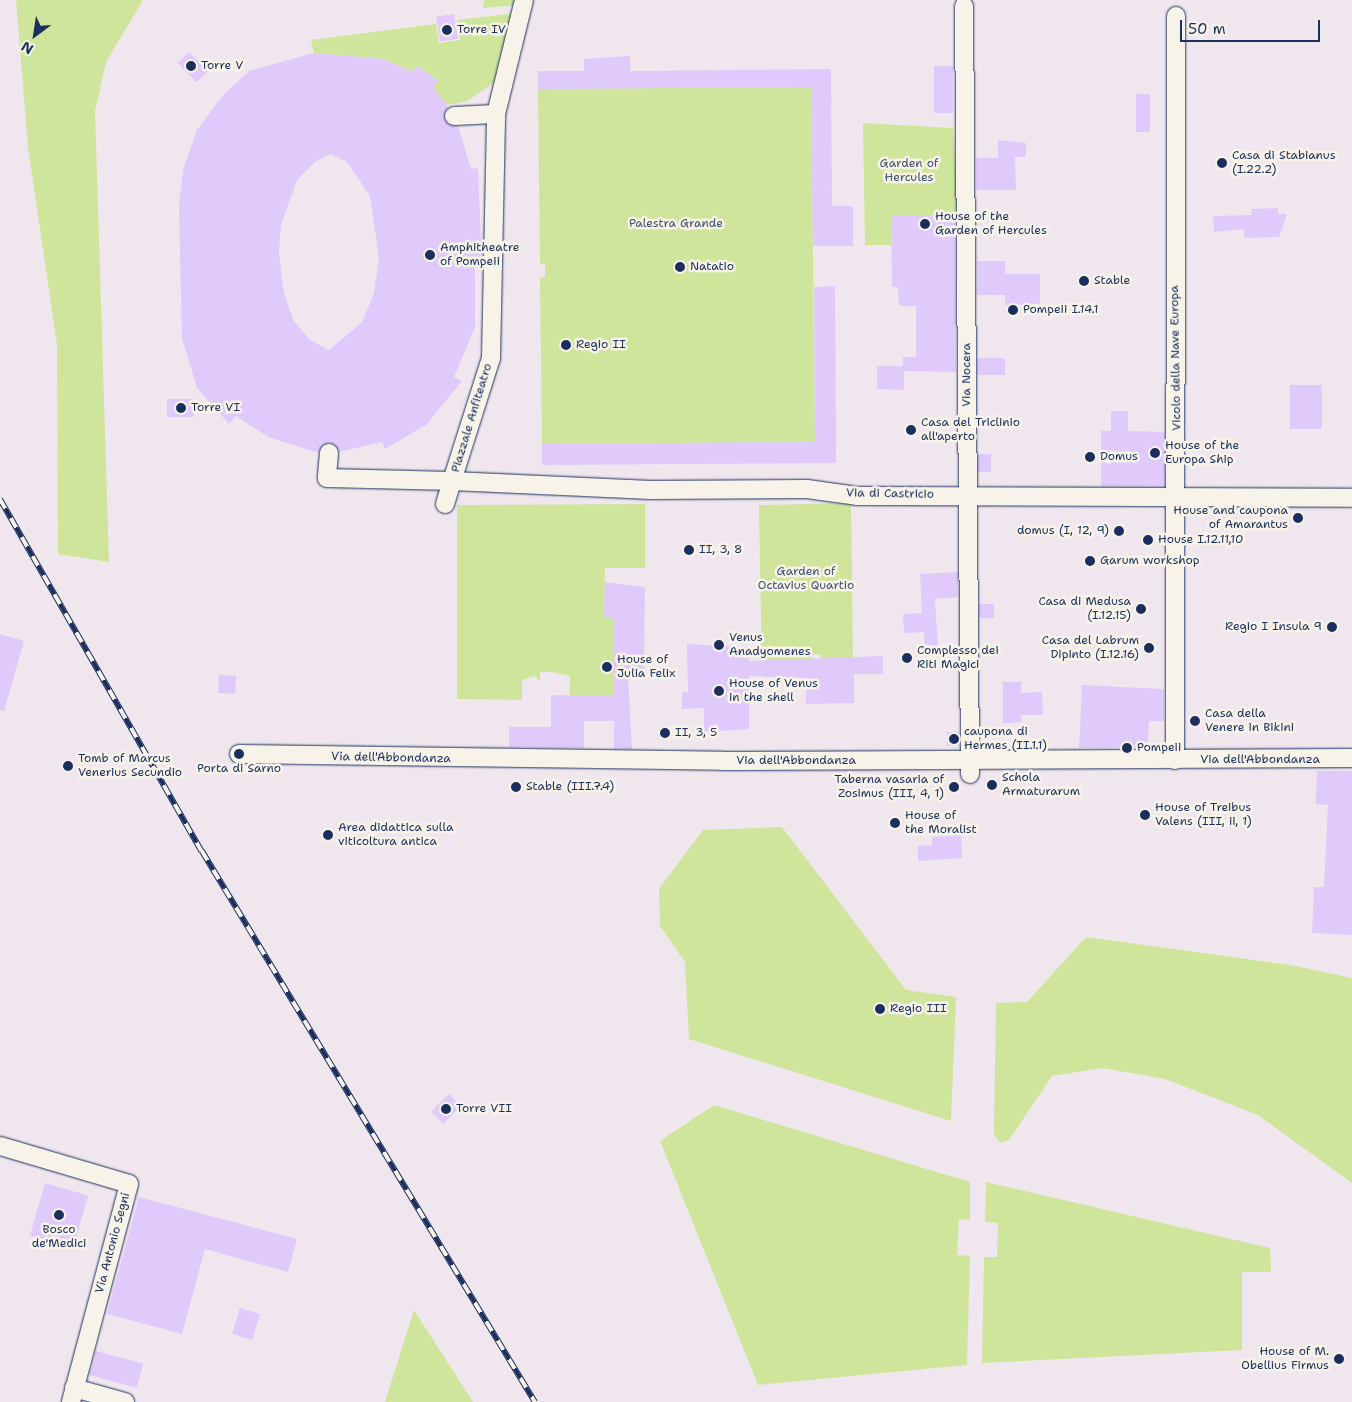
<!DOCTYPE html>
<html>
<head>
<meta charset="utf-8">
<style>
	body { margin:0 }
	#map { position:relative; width:1352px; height:1402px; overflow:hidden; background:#f0e7ee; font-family:"Shantell Sans",sans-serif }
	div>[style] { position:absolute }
	.green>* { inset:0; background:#cee59b }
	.building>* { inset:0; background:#dfcafb; transform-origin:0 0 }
	.roads { filter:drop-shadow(0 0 1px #1b2f5e) drop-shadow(0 0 1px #1b2f5e) }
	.street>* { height:18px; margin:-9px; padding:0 9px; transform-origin:9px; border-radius:9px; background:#f7f3e8 }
	.rail>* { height:5.5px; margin-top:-2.75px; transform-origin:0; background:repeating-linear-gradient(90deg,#f7f3e8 0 11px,#1b2f5e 0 22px); box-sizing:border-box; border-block:1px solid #1b2f5e }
	.dots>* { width:14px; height:14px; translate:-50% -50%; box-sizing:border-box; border:2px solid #f7f3e8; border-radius:50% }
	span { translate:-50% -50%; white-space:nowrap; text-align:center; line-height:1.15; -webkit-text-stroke:5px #f7f3e8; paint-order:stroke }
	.poi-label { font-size:12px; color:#1b2f5e }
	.left { translate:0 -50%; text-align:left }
	.right { translate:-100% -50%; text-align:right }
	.park-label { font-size:12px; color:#3f536a }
	.street-label { font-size:12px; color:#1b2f5e }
	.north { position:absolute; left:10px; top:10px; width:50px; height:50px; -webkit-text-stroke:4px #f7f3e8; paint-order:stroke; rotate:211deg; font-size:14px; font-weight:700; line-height:20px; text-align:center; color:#1b2f5e }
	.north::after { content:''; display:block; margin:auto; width:18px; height:22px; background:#1b2f5e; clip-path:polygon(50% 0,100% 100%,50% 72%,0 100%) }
	.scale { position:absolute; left:1180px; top:20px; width:140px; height:22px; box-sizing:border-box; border:2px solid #1b2f5e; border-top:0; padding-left:6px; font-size:15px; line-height:18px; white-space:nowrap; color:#1b2f5e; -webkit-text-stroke:4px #f7f3e8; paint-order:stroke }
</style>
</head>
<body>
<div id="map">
	<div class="green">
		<i style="clip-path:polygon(16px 0,143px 0,106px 62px,95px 111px,109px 562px,58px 554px,57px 345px,28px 147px)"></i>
		<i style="clip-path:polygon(484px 0,519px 0,518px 5px,483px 8px)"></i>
		<i style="clip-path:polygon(516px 13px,502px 77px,467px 101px,447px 105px,433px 87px,438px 81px,418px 66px,413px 72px,383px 59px,314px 53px,311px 40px,436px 24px,439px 43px,460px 40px,457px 20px)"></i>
		<i style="clip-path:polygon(811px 87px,815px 442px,542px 444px,540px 277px,545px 277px,545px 264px,540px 264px,538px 89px)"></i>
		<i style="clip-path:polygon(863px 123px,953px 128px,959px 215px,891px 215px,891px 245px,865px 245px)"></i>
		<i style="clip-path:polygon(851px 503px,853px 659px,821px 669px,821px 655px,812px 654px,812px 669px,762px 676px,759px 505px)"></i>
		<i style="clip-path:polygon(645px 504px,645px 568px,605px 568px,604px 617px,614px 618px,614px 711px,570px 696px,570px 676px,551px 672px,540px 672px,540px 681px,534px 676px,522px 680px,522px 700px,457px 699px,457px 505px)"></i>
		<i style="clip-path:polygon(782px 827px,906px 990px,956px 997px,951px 1121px,689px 1039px,685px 962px,660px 926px,659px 889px,703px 830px)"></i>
		<i style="clip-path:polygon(1086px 937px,1290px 965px,1352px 978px,1352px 1183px,1258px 1115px,1165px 1079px,1102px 1068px,1052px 1076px,1009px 1140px,1000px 1143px,994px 1134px,996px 1003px,1027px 1002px)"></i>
		<i style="clip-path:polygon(714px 1105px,970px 1182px,970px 1220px,959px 1219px,957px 1255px,970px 1256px,967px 1365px,758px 1385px,660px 1141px)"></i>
		<i style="clip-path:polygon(986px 1182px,1270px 1248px,1271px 1272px,1242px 1272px,1242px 1350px,982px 1363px,984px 1257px,997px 1257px,998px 1223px,985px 1222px)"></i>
		<i style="clip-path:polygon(414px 1310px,473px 1402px,385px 1402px)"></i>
	</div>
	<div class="building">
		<i style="left:454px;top:14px;width:25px;height:18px;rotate:81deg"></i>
		<i style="left:189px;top:52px;width:27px;height:16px;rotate:45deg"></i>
		<i style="clip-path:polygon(evenodd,314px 53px,383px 59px,413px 72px,417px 66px,438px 81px,433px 87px,448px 107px,445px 121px,458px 126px,471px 169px,478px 168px,482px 267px,475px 267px,475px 327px,454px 377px,462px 381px,426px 425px,385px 449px,382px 442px,339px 452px,329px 442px,318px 452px,312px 451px,268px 437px,236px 416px,229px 424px,197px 388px,182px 338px,179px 206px,183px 170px,197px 130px,223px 95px,249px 71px,314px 53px,331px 154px,347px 162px,370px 196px,379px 258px,374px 293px,362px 322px,329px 350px,310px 340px,294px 321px,284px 294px,279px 253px,281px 225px,297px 180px,316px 161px,331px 154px)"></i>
		<i style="clip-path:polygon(630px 56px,630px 71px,831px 69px,832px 206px,853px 206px,853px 246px,813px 246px,811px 87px,538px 89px,538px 71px,584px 71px,584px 59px)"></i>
		<i style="left:934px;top:66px;width:19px;height:47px"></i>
		<i style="left:1136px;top:94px;width:14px;height:38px"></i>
		<i style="clip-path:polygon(998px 140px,1026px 143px,1026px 157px,1015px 157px,1016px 190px,976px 190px,976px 158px,998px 158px)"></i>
		<i style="clip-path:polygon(1278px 208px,1278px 214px,1287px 214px,1279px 237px,1244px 238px,1244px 229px,1214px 232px,1213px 216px,1252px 215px,1251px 209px)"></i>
		<i style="clip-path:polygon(891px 215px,955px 215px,956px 372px,904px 371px,904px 390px,877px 389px,877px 366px,903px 366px,903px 357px,916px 357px,916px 306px,899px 306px,898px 287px,892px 287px)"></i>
		<i style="clip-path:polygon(977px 261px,1005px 261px,1005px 274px,1040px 274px,1040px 304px,1005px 305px,1005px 295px,977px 295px)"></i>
		<i style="clip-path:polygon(835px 286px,836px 463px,542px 465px,542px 444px,815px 442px,814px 287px)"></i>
		<i style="left:977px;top:358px;width:28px;height:17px"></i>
		<i style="left:1290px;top:385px;width:32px;height:44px"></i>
		<i style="left:167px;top:399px;width:27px;height:18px"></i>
		<i style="clip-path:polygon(1111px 411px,1128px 411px,1128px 431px,1165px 432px,1165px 487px,1101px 486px,1101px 431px,1111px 431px)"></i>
		<i style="left:978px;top:454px;width:13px;height:18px"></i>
		<i style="clip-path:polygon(958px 572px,958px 597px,935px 599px,938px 649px,925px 650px,924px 632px,904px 633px,903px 614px,922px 613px,920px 574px)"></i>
		<i style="clip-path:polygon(605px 582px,645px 587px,644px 677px,628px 677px,632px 749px,614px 749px,614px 721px,584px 721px,584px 748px,509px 747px,509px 727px,551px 727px,551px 695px,614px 696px,614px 618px,604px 618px)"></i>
		<i style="left:979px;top:604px;width:15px;height:14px"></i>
		<i style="clip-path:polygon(0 634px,24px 641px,4px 711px,0 710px)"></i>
		<i style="clip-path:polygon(687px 644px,749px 647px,749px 661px,883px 656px,883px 674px,854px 674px,854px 703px,806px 704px,806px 678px,749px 676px,749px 729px,704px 732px,704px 708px,682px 709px,682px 692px,688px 692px)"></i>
		<i style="left:219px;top:675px;width:17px;height:18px;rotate:3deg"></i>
		<i style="clip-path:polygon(1003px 682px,1021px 682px,1021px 693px,1042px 692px,1043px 715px,1021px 715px,1021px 722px,1003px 723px)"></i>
		<i style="clip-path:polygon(1082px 685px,1164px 689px,1164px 721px,1149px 721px,1148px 743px,1143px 747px,1079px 748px)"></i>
		<i style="left:947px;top:732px;width:12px;height:14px"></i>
		<i style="clip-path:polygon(1317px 771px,1352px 771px,1352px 935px,1312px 933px,1314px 887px,1324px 887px,1328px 805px,1316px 804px)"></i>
		<i style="clip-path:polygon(961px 835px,962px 858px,918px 861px,918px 846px,932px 845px,932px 837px)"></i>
		<i style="left:449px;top:1094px;width:17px;height:25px;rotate:45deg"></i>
		<i style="left:45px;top:1183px;width:45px;height:55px;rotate:16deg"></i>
		<i style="clip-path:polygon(139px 1197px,297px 1239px,288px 1272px,205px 1249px,182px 1334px,107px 1314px)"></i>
		<i style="left:240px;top:1308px;width:21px;height:27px;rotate:17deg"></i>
		<i style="left:96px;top:1351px;width:49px;height:25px;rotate:15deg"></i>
	</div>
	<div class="roads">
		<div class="street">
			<i style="left:964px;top:6px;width:768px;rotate:89.55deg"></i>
			<i style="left:454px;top:116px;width:42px;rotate:-2.7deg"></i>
			<i style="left:329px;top:453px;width:25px;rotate:95deg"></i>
			<i style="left:327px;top:478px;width:125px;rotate:1.4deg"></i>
			<i style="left:452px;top:481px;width:129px;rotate:-72.4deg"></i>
			<i style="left:491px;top:358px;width:244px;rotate:-88.8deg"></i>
			<i style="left:496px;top:114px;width:117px;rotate:-76.2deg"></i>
			<i style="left:445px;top:504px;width:24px;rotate:-73deg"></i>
			<i style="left:452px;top:481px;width:199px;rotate:2.6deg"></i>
			<i style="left:651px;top:490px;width:156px;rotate:-0.4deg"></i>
			<i style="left:807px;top:489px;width:50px;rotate:8deg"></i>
			<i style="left:857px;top:496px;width:495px;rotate:0.2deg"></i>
			<i style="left:239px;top:754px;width:484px;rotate:0.8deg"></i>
			<i style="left:723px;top:761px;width:629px;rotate:-0.27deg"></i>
			<i style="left:1175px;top:760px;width:744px;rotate:-89.92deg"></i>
			<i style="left:0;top:1146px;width:134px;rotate:16.4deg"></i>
			<i style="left:129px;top:1184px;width:226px;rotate:104.9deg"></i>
			<i style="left:74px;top:1388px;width:53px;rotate:15.4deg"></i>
		</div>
	</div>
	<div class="rail">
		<i style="left:0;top:499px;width:406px;rotate:60.2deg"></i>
		<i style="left:202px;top:851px;width:644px;rotate:58.85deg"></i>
	</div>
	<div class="dots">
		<i style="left:447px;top:30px;background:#1b2f5e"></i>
		<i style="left:191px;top:66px;background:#1b2f5e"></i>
		<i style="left:1222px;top:163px;background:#1b2f5e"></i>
		<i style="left:925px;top:224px;background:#1b2f5e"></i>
		<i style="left:430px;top:255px;background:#1b2f5e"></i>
		<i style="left:680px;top:267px;background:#1b2f5e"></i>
		<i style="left:1084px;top:281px;background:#1b2f5e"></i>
		<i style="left:1013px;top:310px;background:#1b2f5e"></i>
		<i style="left:566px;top:345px;background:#1b2f5e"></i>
		<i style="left:181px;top:408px;background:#1b2f5e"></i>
		<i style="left:911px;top:430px;background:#1b2f5e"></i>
		<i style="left:1155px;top:453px;background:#1b2f5e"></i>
		<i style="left:1090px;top:457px;background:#1b2f5e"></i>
		<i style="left:1298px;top:518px;background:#1b2f5e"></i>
		<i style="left:1119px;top:531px;background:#1b2f5e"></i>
		<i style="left:1148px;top:540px;background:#1b2f5e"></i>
		<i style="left:689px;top:550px;background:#1b2f5e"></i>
		<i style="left:1090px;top:561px;background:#1b2f5e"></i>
		<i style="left:1141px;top:609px;background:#1b2f5e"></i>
		<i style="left:1332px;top:627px;background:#1b2f5e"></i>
		<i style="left:719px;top:645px;background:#1b2f5e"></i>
		<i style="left:1149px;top:648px;background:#1b2f5e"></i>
		<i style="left:907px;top:658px;background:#1b2f5e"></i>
		<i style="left:607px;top:667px;background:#1b2f5e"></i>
		<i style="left:719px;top:691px;background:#1b2f5e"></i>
		<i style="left:1195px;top:721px;background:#1b2f5e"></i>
		<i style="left:665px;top:733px;background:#1b2f5e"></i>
		<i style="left:954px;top:739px;background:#1b2f5e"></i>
		<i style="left:1127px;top:748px;background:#1b2f5e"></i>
		<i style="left:239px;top:754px;background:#1b2f5e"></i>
		<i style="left:68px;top:766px;background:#1b2f5e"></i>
		<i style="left:992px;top:785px;background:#1b2f5e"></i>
		<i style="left:516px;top:787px;background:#1b2f5e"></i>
		<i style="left:954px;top:787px;background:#1b2f5e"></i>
		<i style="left:1145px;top:815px;background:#1b2f5e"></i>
		<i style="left:895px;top:823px;background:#1b2f5e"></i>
		<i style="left:328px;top:835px;background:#1b2f5e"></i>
		<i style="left:880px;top:1009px;background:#1b2f5e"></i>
		<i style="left:446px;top:1109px;background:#1b2f5e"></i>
		<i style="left:59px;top:1215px;background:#1b2f5e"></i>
		<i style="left:1339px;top:1359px;background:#1b2f5e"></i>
	</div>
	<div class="poi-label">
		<span class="left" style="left:457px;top:30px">Torre IV</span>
		<span class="left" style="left:201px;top:66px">Torre V</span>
		<span class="left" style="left:1232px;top:163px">Casa di Stabianus<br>(I.22.2)</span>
		<span class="left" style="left:935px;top:224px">House of the<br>Garden of Hercules</span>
		<span class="left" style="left:440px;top:255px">Amphitheatre<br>of Pompeii</span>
		<span class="left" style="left:690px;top:267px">Natatio</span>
		<span class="left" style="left:1094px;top:281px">Stable</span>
		<span class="left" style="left:1023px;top:310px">Pompeii I.14.1</span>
		<span class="left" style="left:576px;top:345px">Regio II</span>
		<span class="left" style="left:191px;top:408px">Torre VI</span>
		<span class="left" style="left:921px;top:430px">Casa del Triclinio<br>all'aperto</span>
		<span class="left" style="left:1165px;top:453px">House of the<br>Europa Ship</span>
		<span class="left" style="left:1100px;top:457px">Domus</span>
		<span class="right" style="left:1288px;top:518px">House and caupona<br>of Amarantus</span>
		<span class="right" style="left:1109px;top:531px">domus (I, 12, 9)</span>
		<span class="left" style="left:1158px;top:540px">House I.12.11,10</span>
		<span class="left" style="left:699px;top:550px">II, 3, 8</span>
		<span class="left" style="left:1100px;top:561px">Garum workshop</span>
		<span class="right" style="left:1131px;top:609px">Casa di Medusa<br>(I.12.15)</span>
		<span class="right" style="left:1322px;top:627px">Regio I Insula 9</span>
		<span class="left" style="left:729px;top:645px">Venus<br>Anadyomenes</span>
		<span class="right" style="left:1139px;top:648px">Casa del Labrum<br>Dipinto (I.12.16)</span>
		<span class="left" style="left:917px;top:658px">Complesso dei<br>Riti Magici</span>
		<span class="left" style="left:617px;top:667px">House of<br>Julia Felix</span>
		<span class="left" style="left:729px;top:691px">House of Venus<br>in the shell</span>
		<span class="left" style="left:1205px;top:721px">Casa della<br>Venere in Bikini</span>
		<span class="left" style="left:964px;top:739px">caupona di<br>Hermes (II.1.1)</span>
		<span class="left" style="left:675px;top:733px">II, 3, 5</span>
		<span class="left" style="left:1137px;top:748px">Pompeii</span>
		<span class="left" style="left:78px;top:766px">Tomb of Marcus<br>Venerius Secundio</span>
		<span style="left:239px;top:769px">Porta di Sarno</span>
		<span class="left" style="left:1002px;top:785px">Schola<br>Armaturarum</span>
		<span class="right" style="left:944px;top:787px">Taberna vasaria of<br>Zosimus (III, 4, 1)</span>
		<span class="left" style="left:526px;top:787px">Stable (III.7.4)</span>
		<span class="left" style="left:1155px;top:815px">House of Treibus<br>Valens (III, ii, 1)</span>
		<span class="left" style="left:905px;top:823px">House of<br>the Moralist</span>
		<span class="left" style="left:338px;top:835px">Area didattica sulla<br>viticoltura antica</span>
		<span class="left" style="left:890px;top:1009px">Regio III</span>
		<span class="left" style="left:456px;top:1109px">Torre VII</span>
		<span style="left:59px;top:1237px">Bosco<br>de'Medici</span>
		<span class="right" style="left:1329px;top:1359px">House of M.<br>Obellius Firmus</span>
	</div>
	<div class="park-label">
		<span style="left:909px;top:171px">Garden of<br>Hercules</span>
		<span style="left:676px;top:224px">Palestra Grande</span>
		<span style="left:806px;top:579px">Garden of<br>Octavius Quartio</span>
	</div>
	<div class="street-label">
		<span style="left:1176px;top:358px;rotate:-91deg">Vicolo della Nave Europa</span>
		<span style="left:967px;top:375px;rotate:-90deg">Via Nocera</span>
		<span style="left:472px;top:418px;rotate:-73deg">Piazzale Anfiteatro</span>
		<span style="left:890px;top:494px;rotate:1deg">Via di Castricio</span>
		<span style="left:391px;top:758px;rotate:1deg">Via dell'Abbondanza</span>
		<span style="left:1260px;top:760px">Via dell'Abbondanza</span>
		<span style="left:796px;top:761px">Via dell'Abbondanza</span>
		<span style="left:113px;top:1243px;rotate:-75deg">Via Antonio Segni</span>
	</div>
	<div class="north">N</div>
	<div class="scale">50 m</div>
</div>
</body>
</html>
